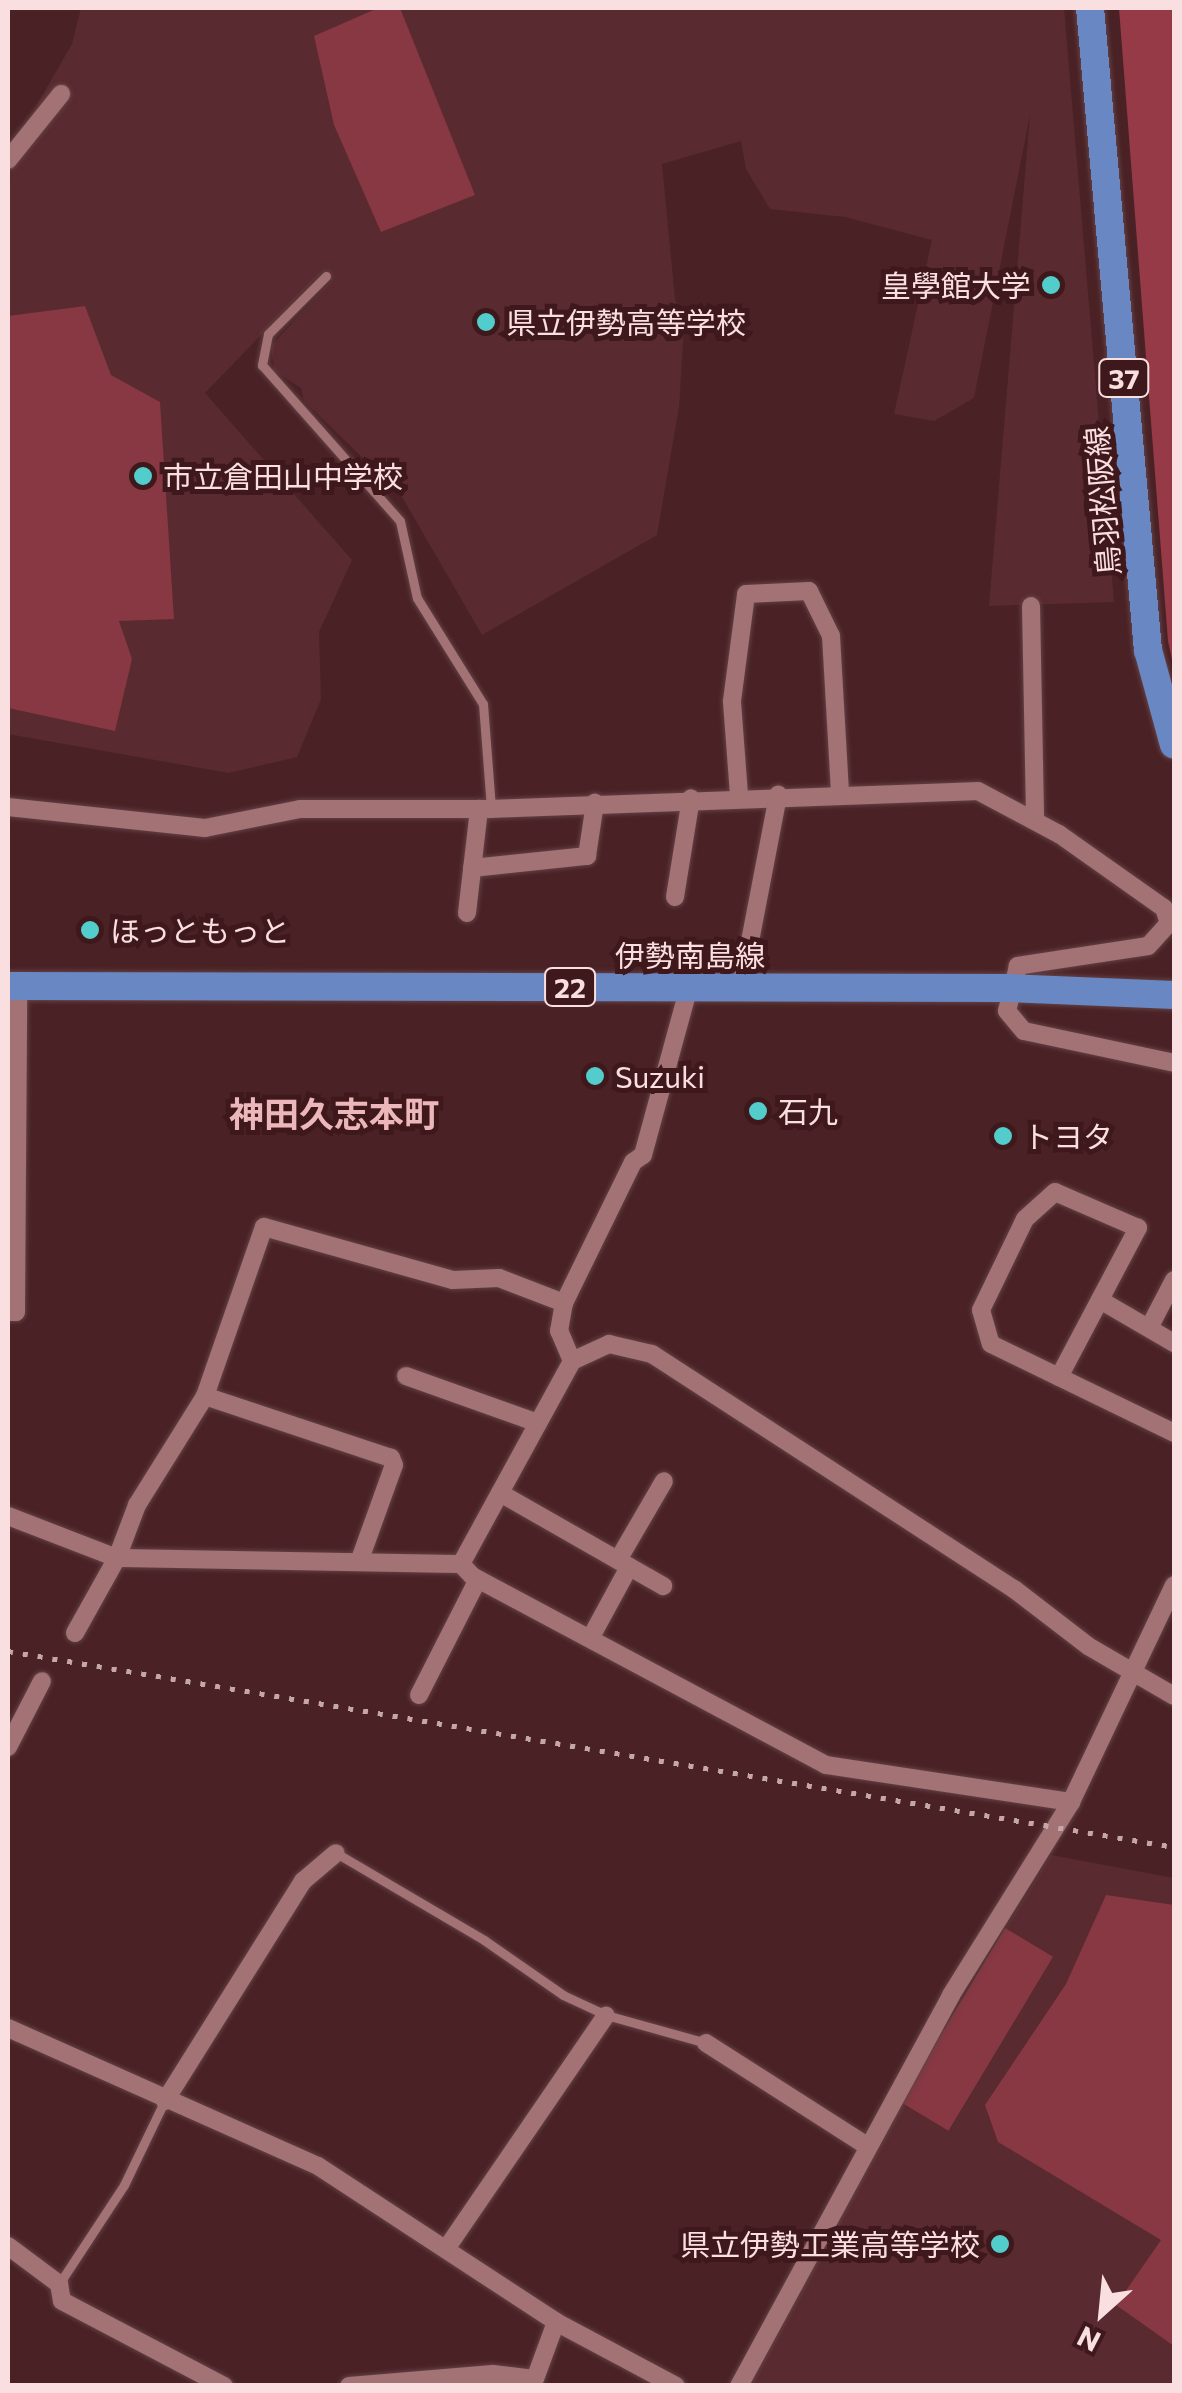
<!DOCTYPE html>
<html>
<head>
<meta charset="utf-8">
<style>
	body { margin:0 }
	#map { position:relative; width:1182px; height:2393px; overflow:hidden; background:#4a2226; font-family:Commissioner,"Noto Sans JP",sans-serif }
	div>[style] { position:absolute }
	.built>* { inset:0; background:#592a2f }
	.green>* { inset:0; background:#873842; transform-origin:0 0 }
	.forest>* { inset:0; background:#973a47 }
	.roads { filter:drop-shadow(0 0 2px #634145) drop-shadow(0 0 2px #634145) }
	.lane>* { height:9px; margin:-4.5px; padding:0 4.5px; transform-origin:4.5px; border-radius:4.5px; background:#a27275 }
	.street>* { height:18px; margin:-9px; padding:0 9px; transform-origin:9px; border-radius:9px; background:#a27275 }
	.primary>* { height:28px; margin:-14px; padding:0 14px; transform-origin:14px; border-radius:14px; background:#6987c3 }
	.rail>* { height:5px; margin-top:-2.5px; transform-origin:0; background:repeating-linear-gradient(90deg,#c5a7a8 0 5px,transparent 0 15px) }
	.dots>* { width:28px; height:28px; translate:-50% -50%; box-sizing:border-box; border:5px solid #3f181c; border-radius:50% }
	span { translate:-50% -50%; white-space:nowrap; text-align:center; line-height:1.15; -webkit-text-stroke:10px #3f181c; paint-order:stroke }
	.shield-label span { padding:2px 8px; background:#3f181c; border:2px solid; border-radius:8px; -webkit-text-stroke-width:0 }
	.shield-label { font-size:28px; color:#fadfe0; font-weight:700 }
	.poi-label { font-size:30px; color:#fadfe0 }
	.right { translate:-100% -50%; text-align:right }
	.left { translate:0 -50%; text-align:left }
	.street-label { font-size:30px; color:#fadfe0 }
	.quarter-label { font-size:35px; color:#ebb7ba; font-weight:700 }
	.frame { position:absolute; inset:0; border:10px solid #fadfe0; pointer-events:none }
	.north { position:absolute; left:1052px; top:2263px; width:100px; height:100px; -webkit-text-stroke:8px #3f181c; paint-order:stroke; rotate:207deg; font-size:28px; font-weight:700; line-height:40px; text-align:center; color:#fadfe0 }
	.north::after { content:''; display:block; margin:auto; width:35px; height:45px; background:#fadfe0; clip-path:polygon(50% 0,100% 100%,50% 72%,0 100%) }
</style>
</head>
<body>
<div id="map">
	<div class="built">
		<i style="clip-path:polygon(81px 8px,1064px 8px,1114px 602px,989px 606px,1030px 115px,974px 398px,934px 421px,894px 414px,932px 240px,845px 217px,770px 209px,746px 169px,741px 141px,662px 164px,675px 299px,684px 326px,679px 407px,657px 535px,482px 635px,401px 495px,304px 401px,301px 388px,274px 371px,271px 346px,331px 281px,321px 273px,205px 393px,352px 560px,319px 632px,321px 699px,297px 757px,229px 773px,8px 734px,8px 170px,18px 152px,16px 141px,72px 44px)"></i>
		<i style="clip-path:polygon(1051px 1855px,1174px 1878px,1174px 2385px,749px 2386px,943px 2030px)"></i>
	</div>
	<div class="green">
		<i style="clip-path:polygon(378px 8px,400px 8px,475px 195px,381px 232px,334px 125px,314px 36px)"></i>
		<i style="clip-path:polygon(85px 306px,111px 375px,160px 402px,174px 619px,119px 621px,132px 659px,115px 731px,8px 708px,8px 316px)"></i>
		<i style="clip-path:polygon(1106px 1895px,1174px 1905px,1174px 2346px,1116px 2305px,1161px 2240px,998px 2142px,985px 2105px,1066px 1984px)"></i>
		<i style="left:1005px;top:1928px;width:56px;height:203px;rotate:31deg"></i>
	</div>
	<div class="forest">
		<i style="clip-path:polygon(1119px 8px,1174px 8px,1174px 669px,1168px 641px)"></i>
	</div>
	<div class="roads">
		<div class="lane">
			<i style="left:326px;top:276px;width:82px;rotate:135deg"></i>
			<i style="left:268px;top:334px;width:32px;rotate:101deg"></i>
			<i style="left:262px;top:365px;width:208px;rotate:48.5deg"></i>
			<i style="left:400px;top:521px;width:79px;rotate:77.6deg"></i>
			<i style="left:417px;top:598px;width:125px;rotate:58.1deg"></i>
			<i style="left:483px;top:704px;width:105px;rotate:85.6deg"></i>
			<i style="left:336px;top:1853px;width:172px;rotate:30.4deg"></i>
			<i style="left:484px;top:1940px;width:96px;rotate:34.8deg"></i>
			<i style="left:563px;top:1995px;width:47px;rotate:24.9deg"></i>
			<i style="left:606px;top:2015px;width:104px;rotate:15.6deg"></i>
			<i style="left:59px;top:2284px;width:118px;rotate:-56.7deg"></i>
			<i style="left:124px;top:2185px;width:92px;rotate:-64.3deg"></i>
		</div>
		<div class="street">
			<i style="left:8px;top:160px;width:85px;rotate:-51.2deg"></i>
			<i style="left:1031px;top:606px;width:214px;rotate:88.9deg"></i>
			<i style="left:739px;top:795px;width:94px;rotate:-94.3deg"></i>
			<i style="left:732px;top:701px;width:108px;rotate:-82.5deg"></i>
			<i style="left:746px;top:594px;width:63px;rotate:-2.7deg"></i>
			<i style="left:809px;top:591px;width:50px;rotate:63.9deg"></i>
			<i style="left:831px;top:636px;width:158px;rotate:86.7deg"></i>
			<i style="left:8px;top:807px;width:198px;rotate:6.1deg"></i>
			<i style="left:205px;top:828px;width:97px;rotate:-11.3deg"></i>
			<i style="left:300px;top:809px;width:191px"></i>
			<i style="left:491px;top:809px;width:487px;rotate:-2.1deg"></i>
			<i style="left:978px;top:791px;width:92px;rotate:28deg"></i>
			<i style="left:1059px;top:834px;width:128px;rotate:35.2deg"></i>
			<i style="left:1164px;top:908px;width:16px;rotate:72deg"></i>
			<i style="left:1169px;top:923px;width:31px;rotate:132deg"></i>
			<i style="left:1148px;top:946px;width:132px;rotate:171.3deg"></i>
			<i style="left:1018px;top:966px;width:46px;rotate:103.7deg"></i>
			<i style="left:1007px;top:1011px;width:26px;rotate:50deg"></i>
			<i style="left:1024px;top:1031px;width:153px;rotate:12deg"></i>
			<i style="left:472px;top:868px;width:116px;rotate:-6deg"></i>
			<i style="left:587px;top:856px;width:54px;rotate:-81.4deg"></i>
			<i style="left:675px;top:897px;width:100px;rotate:-80.8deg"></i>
			<i style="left:467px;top:913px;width:105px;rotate:-83.4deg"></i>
			<i style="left:741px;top:988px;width:197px;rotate:-79.1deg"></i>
			<i style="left:1100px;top:1300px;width:86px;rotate:30.2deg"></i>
			<i style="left:8px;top:1312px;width:8px"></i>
			<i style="left:16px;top:1312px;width:326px;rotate:-89.6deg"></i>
			<i style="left:1149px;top:1328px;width:54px;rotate:-62.5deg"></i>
			<i style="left:572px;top:1361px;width:41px;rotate:-24.7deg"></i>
			<i style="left:609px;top:1344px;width:44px;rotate:13.1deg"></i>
			<i style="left:652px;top:1354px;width:432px;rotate:33deg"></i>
			<i style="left:1014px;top:1589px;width:93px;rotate:37.6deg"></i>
			<i style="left:1088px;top:1646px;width:99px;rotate:30.2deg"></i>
			<i style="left:406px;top:1376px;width:140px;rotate:19.6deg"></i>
			<i style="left:1059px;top:1377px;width:169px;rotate:-62.1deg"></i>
			<i style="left:1138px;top:1228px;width:90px;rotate:-156.6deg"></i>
			<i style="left:1055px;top:1192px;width:40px;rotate:138deg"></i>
			<i style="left:1025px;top:1219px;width:101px;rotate:115.8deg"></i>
			<i style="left:981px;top:1310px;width:35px;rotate:74deg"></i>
			<i style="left:991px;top:1344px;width:203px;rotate:25.9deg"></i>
			<i style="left:500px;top:1493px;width:188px;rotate:29.7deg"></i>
			<i style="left:8px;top:1516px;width:117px;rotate:21.1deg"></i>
			<i style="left:117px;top:1558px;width:344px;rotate:1deg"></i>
			<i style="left:461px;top:1564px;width:231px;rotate:-61.3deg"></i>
			<i style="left:572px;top:1361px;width:33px;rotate:-113deg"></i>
			<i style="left:559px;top:1331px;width:28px;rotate:-80deg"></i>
			<i style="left:564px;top:1303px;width:157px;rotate:-63.9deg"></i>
			<i style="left:633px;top:1162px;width:12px;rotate:-35deg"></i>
			<i style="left:643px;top:1155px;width:174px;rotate:-74.7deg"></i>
			<i style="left:618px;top:1560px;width:91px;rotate:-59.8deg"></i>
			<i style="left:359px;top:1562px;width:103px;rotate:-70.2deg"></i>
			<i style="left:394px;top:1465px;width:8px;rotate:-113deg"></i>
			<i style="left:391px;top:1458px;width:196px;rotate:-161.6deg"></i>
			<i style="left:205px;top:1396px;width:179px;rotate:-70.8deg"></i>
			<i style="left:264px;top:1227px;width:196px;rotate:15.7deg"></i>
			<i style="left:453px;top:1280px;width:46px;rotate:-2.5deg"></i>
			<i style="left:499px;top:1278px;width:70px;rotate:21deg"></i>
			<i style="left:461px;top:1564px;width:16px;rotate:47deg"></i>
			<i style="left:472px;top:1576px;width:401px;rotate:28.1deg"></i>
			<i style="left:826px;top:1765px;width:248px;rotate:8.6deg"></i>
			<i style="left:75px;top:1633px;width:86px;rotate:-60.8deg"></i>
			<i style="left:117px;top:1558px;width:57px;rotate:-69.3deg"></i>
			<i style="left:137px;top:1505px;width:128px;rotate:-58deg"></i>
			<i style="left:591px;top:1637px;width:80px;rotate:-61.5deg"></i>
			<i style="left:419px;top:1695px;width:130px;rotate:-63deg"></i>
			<i style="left:8px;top:1747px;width:74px;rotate:-62.7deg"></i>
			<i style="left:8px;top:2028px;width:339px;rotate:24deg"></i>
			<i style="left:318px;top:2166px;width:285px;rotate:33.2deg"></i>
			<i style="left:556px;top:2322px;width:136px;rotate:28.1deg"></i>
			<i style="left:706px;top:2043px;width:191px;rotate:32.6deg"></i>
			<i style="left:165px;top:2101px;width:260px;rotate:-57.9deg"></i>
			<i style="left:303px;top:1881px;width:43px;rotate:-40.3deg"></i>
			<i style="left:8px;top:2246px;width:64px;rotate:36.7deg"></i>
			<i style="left:59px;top:2284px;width:17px;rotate:80deg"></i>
			<i style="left:62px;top:2301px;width:183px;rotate:27.7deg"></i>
			<i style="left:446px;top:2249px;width:283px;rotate:-55.6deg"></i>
			<i style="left:349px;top:2386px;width:144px;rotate:-4.8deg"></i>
			<i style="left:493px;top:2374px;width:42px;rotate:6.8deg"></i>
			<i style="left:535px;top:2379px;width:61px;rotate:-69.8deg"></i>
			<i style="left:739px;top:2386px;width:445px;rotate:-61.5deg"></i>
			<i style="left:951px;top:1995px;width:227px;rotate:-58.1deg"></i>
			<i style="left:1071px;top:1802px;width:240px;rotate:-64.6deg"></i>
		</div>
		<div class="primary">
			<i style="left:1090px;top:8px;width:645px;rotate:84.84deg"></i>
			<i style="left:1148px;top:650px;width:98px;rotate:74.7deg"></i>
			<i style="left:8px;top:986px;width:1001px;rotate:0.11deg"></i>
			<i style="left:1009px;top:988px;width:165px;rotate:2.4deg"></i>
		</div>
	</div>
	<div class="rail">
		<i style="left:8px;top:1651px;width:1182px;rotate:9.54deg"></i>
	</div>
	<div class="dots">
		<i style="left:1051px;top:285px;background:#52cdcc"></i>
		<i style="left:486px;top:322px;background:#52cdcc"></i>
		<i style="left:143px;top:476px;background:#52cdcc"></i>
		<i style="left:90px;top:930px;background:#52cdcc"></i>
		<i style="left:595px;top:1076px;background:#52cdcc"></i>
		<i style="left:758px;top:1111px;background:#52cdcc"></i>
		<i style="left:1003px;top:1136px;background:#52cdcc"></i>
		<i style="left:1000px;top:2244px;background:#52cdcc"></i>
	</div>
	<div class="shield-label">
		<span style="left:1124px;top:378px">37</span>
		<span style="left:570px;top:987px">22</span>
	</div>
	<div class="poi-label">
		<span class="right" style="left:1031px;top:285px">皇學館大学</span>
		<span class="left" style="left:506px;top:322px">県立伊勢高等学校</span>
		<span class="left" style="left:163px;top:476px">市立倉田山中学校</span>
		<span class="left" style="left:110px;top:930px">ほっともっと</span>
		<span class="left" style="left:615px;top:1076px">Suzuki</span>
		<span class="left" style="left:778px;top:1111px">石九</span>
		<span class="left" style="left:1023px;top:1136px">トヨタ</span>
		<span class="right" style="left:980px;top:2244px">県立伊勢工業高等学校</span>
	</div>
	<div class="street-label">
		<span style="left:1102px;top:501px;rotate:-95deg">鳥羽松阪線</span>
		<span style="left:690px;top:955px">伊勢南島線</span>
	</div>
	<div class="quarter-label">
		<span style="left:334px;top:1113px">神田久志本町</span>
	</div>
	<div class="frame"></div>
	<div class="north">N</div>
</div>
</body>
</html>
